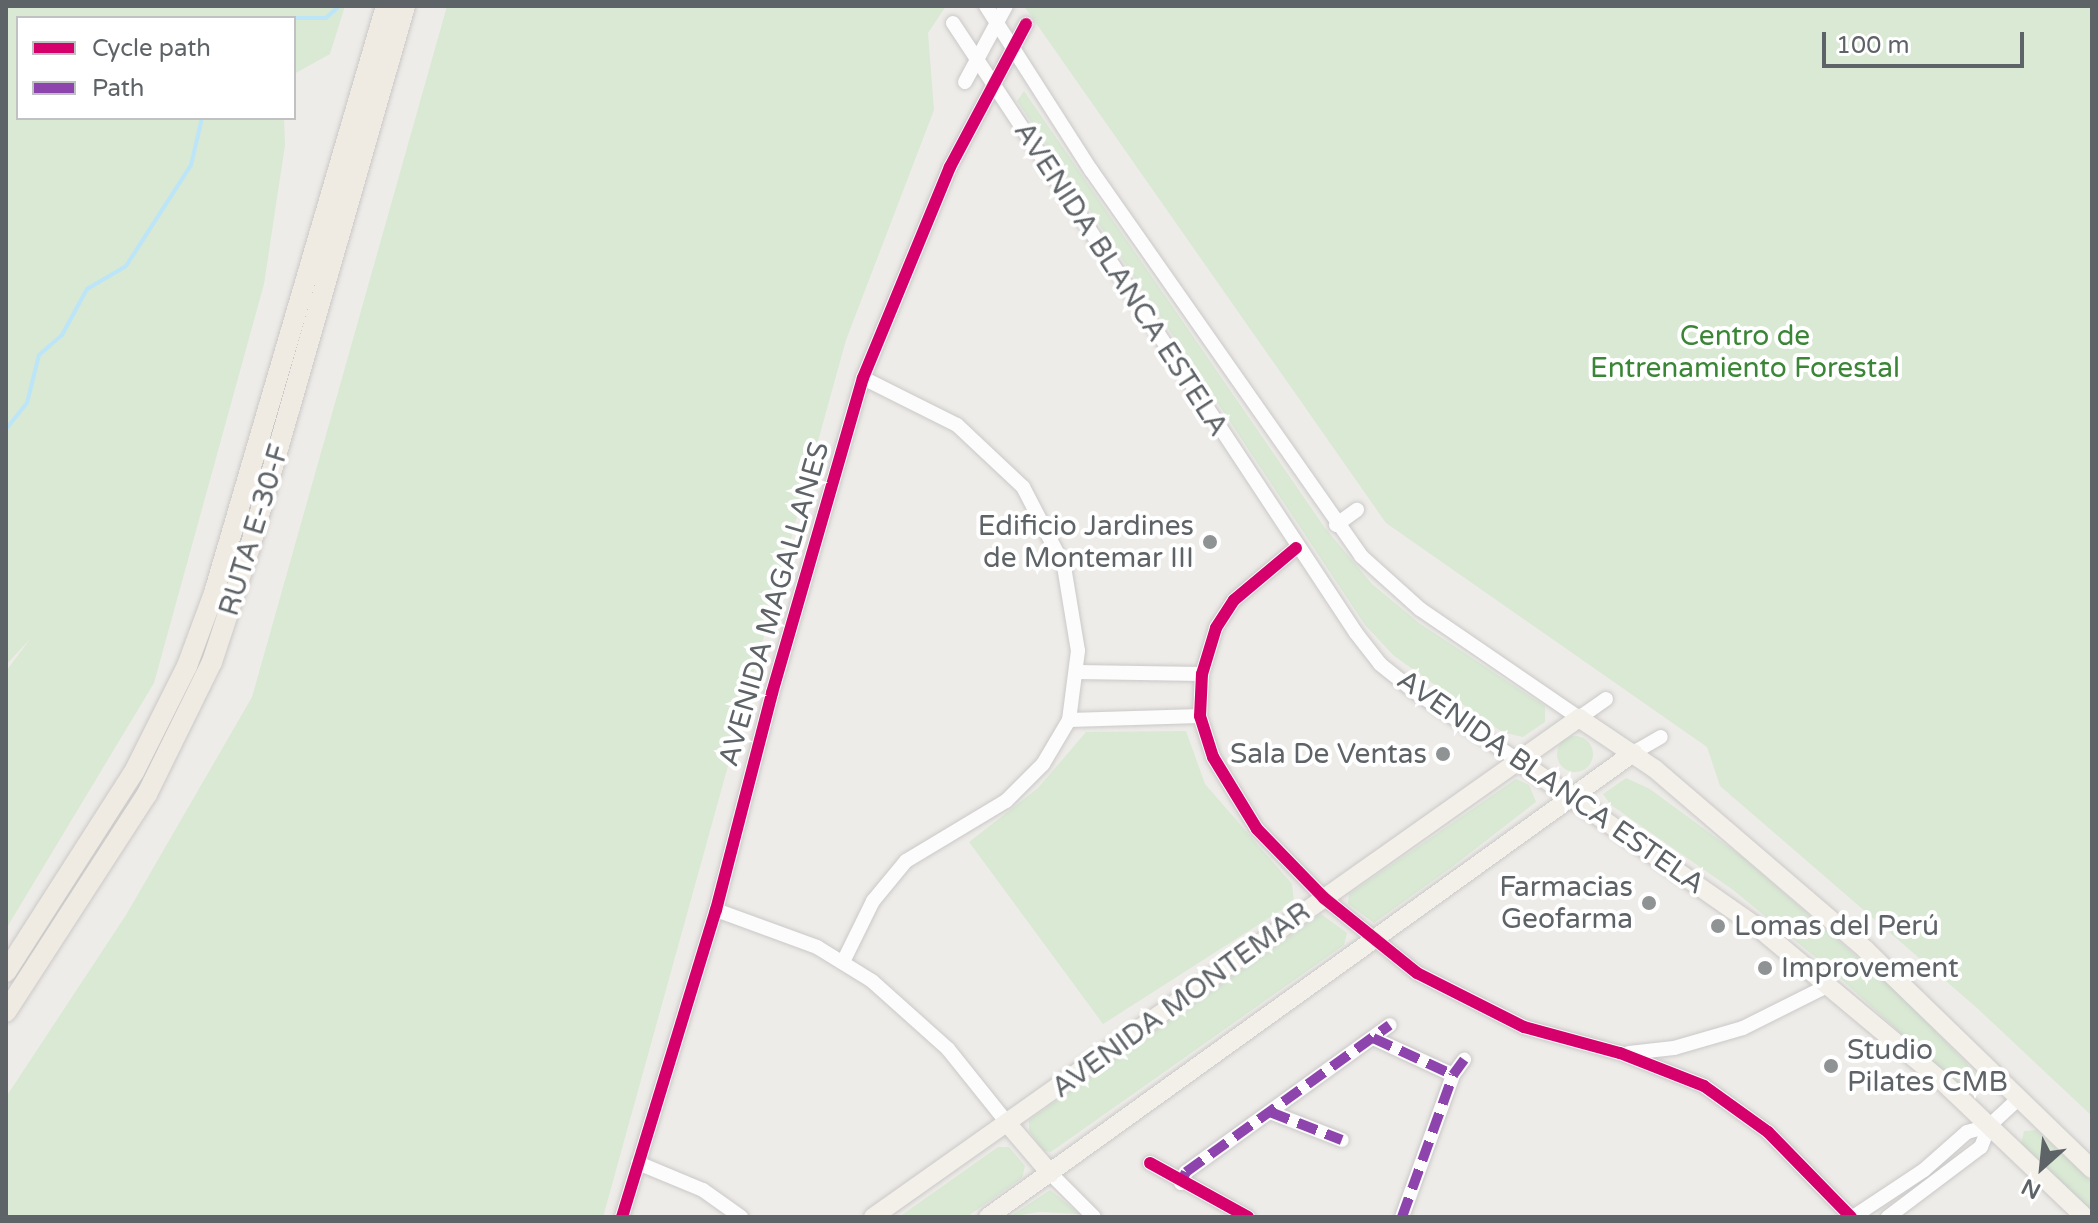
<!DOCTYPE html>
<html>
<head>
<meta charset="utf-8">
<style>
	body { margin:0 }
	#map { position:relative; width:2098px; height:1223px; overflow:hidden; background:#eeece8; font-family:"Varela Round",sans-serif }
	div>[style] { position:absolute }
	.green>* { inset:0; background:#d9e9d4 }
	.round { border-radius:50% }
	.stream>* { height:4px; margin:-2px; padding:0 2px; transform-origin:2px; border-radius:2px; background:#bde5f8 }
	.roads { filter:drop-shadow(0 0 2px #cac9c9) drop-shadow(0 0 2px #cac9c9) }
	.minor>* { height:14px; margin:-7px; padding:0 7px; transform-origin:7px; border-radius:7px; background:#fcfcfc }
	.major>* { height:18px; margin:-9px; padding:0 9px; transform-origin:9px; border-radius:9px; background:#f3f0e9 }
	.highway>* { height:20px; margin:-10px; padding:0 10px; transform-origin:10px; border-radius:10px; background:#f0ebe2 }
	.quiet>* { height:10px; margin-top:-5px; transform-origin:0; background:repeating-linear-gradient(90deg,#8e44ad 0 20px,transparent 0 30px) }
	.cycleway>* { height:12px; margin:-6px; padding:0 6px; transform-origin:6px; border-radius:6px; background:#d6006c }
	.dots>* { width:22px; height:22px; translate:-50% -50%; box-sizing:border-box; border:4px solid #fff; border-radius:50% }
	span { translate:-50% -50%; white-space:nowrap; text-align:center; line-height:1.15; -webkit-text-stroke:8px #fff; paint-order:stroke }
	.street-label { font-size:28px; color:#5e6367 }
	.park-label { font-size:28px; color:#3b8636 }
	.poi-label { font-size:28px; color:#5e6367 }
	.right { translate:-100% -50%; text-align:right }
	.left { translate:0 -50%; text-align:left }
	.frame { position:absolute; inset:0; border:8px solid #5e6367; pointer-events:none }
	.legend { position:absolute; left:16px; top:16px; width:280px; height:104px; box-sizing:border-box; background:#fff; border:2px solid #bfc1c2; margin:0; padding:10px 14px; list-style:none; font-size:24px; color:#5e6367 }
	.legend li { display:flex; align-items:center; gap:16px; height:40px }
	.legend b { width:40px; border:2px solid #bfc1c2 }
	.north { position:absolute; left:2002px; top:1127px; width:80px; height:80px; -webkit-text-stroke:6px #fff; paint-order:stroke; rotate:207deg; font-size:22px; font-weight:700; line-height:32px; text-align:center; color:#5e6367 }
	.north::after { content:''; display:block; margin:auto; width:28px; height:36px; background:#5e6367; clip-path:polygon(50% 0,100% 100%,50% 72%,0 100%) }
	.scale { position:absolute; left:1822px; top:32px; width:202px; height:36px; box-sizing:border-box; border:4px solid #5e6367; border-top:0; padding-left:10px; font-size:24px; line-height:28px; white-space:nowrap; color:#5e6367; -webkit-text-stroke:6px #fff; paint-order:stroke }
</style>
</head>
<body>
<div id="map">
	<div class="green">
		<i style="clip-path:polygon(6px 6px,345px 6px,330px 54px,294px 74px,294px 18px,18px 18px,18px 118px,284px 118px,285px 145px,264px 284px,154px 683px,6px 929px,6px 671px,31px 638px,6px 665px)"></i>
		<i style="clip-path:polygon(447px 6px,946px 6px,928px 33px,934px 110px,846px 340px,603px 1217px,6px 1217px,6px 1097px,126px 915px,252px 697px)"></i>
		<i style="clip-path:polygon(1024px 6px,2092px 6px,2092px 1116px,1977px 1008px,1720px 786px,1707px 747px,1386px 523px)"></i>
		<i style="clip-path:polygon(1024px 91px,1325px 528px,1372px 584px,1419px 623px,1545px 706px,1545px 722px,1523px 737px,1502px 732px,1394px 656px,1365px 625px,1017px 101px)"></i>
		<i style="clip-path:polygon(1186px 731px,1205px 784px,1292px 884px,1294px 902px,1103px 1024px,969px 842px,1038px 788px,1086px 732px)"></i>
		<i class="round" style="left:1557px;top:736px;width:36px;height:36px"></i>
		<i style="clip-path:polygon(1626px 778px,1650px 789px,1741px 856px,1893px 988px,1981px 1078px,1978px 1089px,1966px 1093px,1830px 969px,1733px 890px,1611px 805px,1603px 794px)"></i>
		<i style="clip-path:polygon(1516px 779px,1529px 785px,1536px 802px,1452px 867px,1374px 923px,1348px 904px,1349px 894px)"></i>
		<i style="clip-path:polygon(1321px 914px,1347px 933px,1344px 945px,1051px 1152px,1044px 1151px,1029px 1131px,1029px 1120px)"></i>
		<i style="clip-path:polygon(2036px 1130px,2092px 1182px,2092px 1213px,2021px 1144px,2024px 1131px)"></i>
		<i style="clip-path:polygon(998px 1147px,1009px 1147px,1025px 1166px,1022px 1178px,978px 1209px,967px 1217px,899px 1217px)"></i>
		<i style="clip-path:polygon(1050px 1190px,1080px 1214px,1039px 1212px,1009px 1217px)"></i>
	</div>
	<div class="stream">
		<i style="left:294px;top:18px;width:32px"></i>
		<i style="left:326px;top:18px;width:18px;rotate:-43deg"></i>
		<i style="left:6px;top:429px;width:33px;rotate:-51deg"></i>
		<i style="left:27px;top:403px;width:49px;rotate:-76deg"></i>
		<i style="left:39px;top:355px;width:30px;rotate:-41deg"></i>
		<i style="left:62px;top:335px;width:52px;rotate:-61.5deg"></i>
		<i style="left:87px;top:289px;width:45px;rotate:-30.5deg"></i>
		<i style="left:126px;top:266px;width:120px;rotate:-57.2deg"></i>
		<i style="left:191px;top:165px;width:48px;rotate:-76.8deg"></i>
	</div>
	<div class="roads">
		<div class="minor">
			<i style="left:986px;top:6px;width:195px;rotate:57.4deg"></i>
			<i style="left:1091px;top:170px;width:471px;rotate:55deg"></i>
			<i style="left:1361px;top:556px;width:79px;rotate:41.9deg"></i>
			<i style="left:1420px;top:609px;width:193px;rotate:34.4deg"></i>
			<i style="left:1579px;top:718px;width:33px;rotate:-35deg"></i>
			<i style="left:953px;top:23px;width:731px;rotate:56.55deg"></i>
			<i style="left:1356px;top:633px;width:39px;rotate:52deg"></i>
			<i style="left:1380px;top:664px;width:45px;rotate:38.7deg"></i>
			<i style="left:1415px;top:692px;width:125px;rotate:33.6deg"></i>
			<i style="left:965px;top:82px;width:86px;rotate:-61.7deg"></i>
			<i style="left:1336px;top:525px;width:26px;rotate:-36deg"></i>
			<i style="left:1296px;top:548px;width:81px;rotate:140deg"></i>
			<i style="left:1234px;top:600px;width:33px;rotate:123deg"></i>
			<i style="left:1216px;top:628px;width:48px;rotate:106.9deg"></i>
			<i style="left:1202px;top:674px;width:42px;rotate:92.7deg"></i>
			<i style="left:1200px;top:716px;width:43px;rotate:72.4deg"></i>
			<i style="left:1213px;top:757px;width:84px;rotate:58.6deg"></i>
			<i style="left:1257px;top:829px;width:96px;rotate:45.8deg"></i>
			<i style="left:1324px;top:898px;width:119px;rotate:38.9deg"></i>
			<i style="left:1417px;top:973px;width:120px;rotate:26.8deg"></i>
			<i style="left:1524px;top:1027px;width:99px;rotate:15.2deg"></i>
			<i style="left:1620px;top:1053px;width:90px;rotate:21.4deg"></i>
			<i style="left:1704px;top:1086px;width:79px;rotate:35.7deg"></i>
			<i style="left:1768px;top:1132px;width:119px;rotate:45.7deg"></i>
			<i style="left:1077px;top:672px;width:125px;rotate:0.9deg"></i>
			<i style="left:1069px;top:720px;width:131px;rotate:-1.7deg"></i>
			<i style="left:1633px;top:753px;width:32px;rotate:-30deg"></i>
			<i style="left:716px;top:910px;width:108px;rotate:20.1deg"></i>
			<i style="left:817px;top:947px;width:65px;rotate:31.7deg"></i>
			<i style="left:872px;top:981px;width:102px;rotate:41.8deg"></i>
			<i style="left:948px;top:1049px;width:96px;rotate:51.3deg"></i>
			<i style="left:843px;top:962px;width:68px;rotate:-63.8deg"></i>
			<i style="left:873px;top:901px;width:52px;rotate:-50.5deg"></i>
			<i style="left:906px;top:861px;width:117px;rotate:-31deg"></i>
			<i style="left:1006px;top:801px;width:52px;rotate:-45deg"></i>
			<i style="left:1043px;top:764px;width:51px;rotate:-59.4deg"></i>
			<i style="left:1069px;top:720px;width:70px;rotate:-82.6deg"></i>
			<i style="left:1078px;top:651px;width:86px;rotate:-99.4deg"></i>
			<i style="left:1064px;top:566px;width:89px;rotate:-117.4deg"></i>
			<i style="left:1023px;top:487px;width:91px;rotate:-136.8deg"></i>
			<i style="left:957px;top:425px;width:105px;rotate:-153.4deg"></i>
			<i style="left:1373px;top:1038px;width:88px;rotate:24.8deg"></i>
			<i style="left:1629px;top:1053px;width:45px;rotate:-6.3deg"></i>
			<i style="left:1674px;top:1048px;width:72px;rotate:-16.2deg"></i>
			<i style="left:1743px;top:1028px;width:94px;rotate:-26.6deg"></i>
			<i style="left:1270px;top:1112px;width:77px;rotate:21.3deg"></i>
			<i style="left:638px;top:1163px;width:70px;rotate:22.6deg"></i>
			<i style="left:703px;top:1190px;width:47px;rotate:35.4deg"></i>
			<i style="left:1150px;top:1163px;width:112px;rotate:28.9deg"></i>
			<i style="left:1050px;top:1173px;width:62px;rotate:45deg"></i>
			<i style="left:1181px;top:1183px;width:12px;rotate:-66deg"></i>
			<i style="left:1186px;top:1172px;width:251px;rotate:-35.8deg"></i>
			<i style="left:622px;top:1217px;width:321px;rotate:-73deg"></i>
			<i style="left:716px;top:910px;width:224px;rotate:-75.5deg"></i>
			<i style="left:772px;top:693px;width:328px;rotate:-73.9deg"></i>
			<i style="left:863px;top:378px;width:228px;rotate:-67.6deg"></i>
			<i style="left:950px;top:167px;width:162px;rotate:-62deg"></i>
			<i style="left:1402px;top:1217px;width:151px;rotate:-70.2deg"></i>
			<i style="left:1453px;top:1075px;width:19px;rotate:-54deg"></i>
			<i style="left:1853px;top:1217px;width:85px;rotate:-33.5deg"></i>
			<i style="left:1924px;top:1170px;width:57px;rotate:-41.5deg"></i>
			<i style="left:1967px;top:1132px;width:23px;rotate:-15deg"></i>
			<i style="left:1888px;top:1217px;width:116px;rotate:-37deg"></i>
			<i style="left:1981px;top:1147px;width:22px;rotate:-69deg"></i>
			<i style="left:1989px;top:1126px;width:41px;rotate:-43deg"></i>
		</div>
		<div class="major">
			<i style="left:1519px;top:761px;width:294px;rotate:34.9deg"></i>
			<i style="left:1760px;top:929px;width:239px;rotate:39.9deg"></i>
			<i style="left:1943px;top:1082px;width:196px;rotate:43.6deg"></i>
			<i style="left:1008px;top:1124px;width:65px;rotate:49.4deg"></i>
			<i style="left:873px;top:1217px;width:865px;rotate:-35.25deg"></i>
			<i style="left:1579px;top:718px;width:92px;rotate:33.9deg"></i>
			<i style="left:1655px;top:769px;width:278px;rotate:40.6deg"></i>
			<i style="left:1866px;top:950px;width:315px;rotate:44.1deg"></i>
			<i style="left:988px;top:1217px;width:795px;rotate:-35.73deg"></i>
		</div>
		<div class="highway">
			<i style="left:6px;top:972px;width:237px;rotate:-57.4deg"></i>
			<i style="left:134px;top:772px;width:119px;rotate:-63.4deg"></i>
			<i style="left:187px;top:666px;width:78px;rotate:-69.7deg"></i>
			<i style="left:214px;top:593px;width:612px;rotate:-73.67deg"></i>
			<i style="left:6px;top:1012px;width:260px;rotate:-57.1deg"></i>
			<i style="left:147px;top:794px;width:147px;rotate:-63.8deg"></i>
			<i style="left:212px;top:662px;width:121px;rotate:-71.7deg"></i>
			<i style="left:250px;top:547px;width:563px;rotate:-74.01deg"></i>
		</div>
	</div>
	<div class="quiet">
		<i style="left:1373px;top:1038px;width:88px;rotate:24.8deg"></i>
		<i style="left:1270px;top:1112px;width:77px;rotate:21.3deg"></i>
		<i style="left:1181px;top:1183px;width:12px;rotate:-66deg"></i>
		<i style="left:1186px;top:1172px;width:251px;rotate:-35.8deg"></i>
		<i style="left:1402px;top:1217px;width:151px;rotate:-70.2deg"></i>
		<i style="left:1453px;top:1075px;width:19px;rotate:-54deg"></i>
	</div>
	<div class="cycleway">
		<i style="left:1296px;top:548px;width:81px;rotate:140deg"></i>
		<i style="left:1234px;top:600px;width:33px;rotate:123deg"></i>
		<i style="left:1216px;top:628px;width:48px;rotate:106.9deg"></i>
		<i style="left:1202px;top:674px;width:42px;rotate:92.7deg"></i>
		<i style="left:1200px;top:716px;width:43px;rotate:72.4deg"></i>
		<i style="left:1213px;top:757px;width:84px;rotate:58.6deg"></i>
		<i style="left:1257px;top:829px;width:96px;rotate:45.8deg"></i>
		<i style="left:1324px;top:898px;width:119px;rotate:38.9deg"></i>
		<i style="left:1417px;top:973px;width:120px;rotate:26.8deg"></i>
		<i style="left:1524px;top:1027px;width:99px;rotate:15.2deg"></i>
		<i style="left:1620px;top:1053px;width:90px;rotate:21.4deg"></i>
		<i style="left:1704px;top:1086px;width:79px;rotate:35.7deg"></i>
		<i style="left:1768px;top:1132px;width:119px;rotate:45.7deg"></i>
		<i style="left:1150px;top:1163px;width:112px;rotate:28.9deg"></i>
		<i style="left:622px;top:1217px;width:321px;rotate:-73deg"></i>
		<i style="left:716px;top:910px;width:224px;rotate:-75.5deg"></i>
		<i style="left:772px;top:693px;width:328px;rotate:-73.9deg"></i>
		<i style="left:863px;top:378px;width:228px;rotate:-67.6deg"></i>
		<i style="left:950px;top:167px;width:162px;rotate:-62deg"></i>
	</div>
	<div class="dots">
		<i style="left:1210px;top:542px;background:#909394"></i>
		<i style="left:1443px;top:754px;background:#909394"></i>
		<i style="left:1649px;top:903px;background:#909394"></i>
		<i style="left:1718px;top:926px;background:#909394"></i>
		<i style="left:1765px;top:968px;background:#909394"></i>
		<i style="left:1831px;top:1066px;background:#909394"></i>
	</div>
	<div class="street-label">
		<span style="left:1121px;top:279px;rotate:57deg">AVENIDA BLANCA ESTELA</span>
		<span style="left:254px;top:530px;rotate:-73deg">RUTA E-30-F</span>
		<span style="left:774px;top:604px;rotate:-74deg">AVENIDA MAGALLANES</span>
		<span style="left:1551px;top:782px;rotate:35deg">AVENIDA BLANCA ESTELA</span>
		<span style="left:1181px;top:1000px;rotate:-36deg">AVENIDA MONTEMAR</span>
	</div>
	<div class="park-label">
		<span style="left:1745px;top:352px">Centro de<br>Entrenamiento Forestal</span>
	</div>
	<div class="poi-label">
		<span class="right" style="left:1194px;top:542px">Edificio Jardines<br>de Montemar III</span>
		<span class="right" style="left:1427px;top:754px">Sala De Ventas</span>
		<span class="right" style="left:1633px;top:903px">Farmacias<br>Geofarma</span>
		<span class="left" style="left:1734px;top:926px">Lomas del Perú</span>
		<span class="left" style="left:1781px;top:968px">Improvement</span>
		<span class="left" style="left:1847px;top:1066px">Studio<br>Pilates CMB</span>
	</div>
	<div class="frame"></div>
	<ul class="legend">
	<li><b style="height:10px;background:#d6006c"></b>Cycle path</li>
	<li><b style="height:10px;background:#8e44ad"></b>Path</li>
	</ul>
	<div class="north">N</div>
	<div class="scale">100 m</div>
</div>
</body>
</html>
